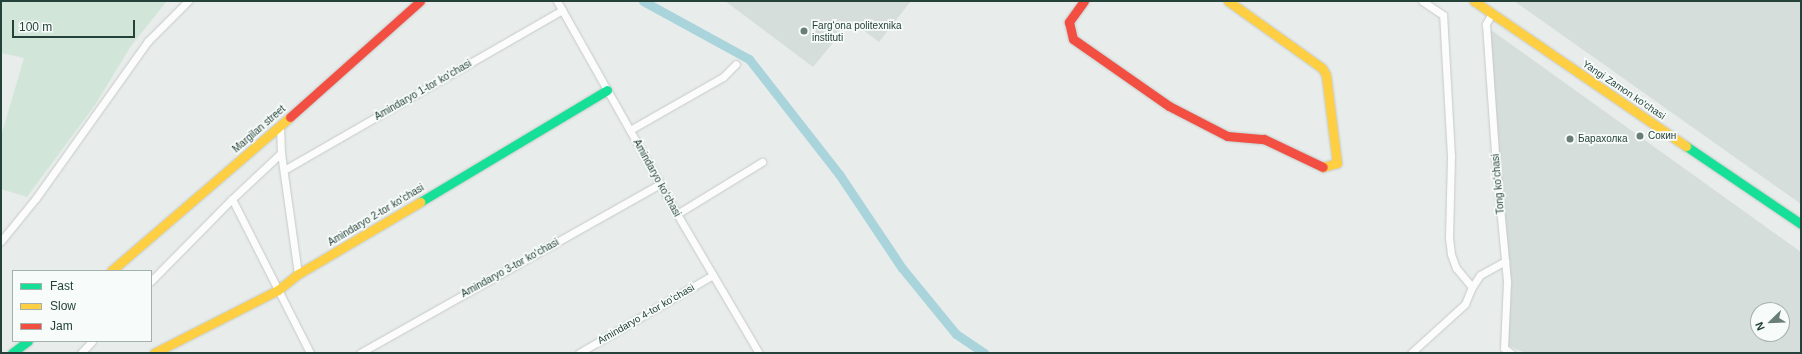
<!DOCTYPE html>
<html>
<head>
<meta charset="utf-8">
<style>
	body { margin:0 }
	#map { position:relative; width:1802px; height:354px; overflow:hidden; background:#e8edeb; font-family:Helvetica,sans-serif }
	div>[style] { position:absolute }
	.built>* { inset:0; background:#d6dedb }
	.green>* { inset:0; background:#d1e6d8 }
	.canal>* { height:9px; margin:-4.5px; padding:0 4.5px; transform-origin:4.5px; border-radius:4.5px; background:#a9d4db }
	.roads { filter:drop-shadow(0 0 1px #c5cac8) drop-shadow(0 0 1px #c5cac8) }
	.street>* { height:7px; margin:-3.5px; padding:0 3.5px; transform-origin:3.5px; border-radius:3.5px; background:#fcfcfc }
	.fast>* { height:9px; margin:-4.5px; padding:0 4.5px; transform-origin:4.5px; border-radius:4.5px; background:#16e098 }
	.slow>* { height:9px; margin:-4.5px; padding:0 4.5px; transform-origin:4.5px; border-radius:4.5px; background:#ffcf43 }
	.jam>* { height:9px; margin:-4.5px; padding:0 4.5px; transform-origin:4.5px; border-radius:4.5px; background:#f24e42 }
	.dots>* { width:11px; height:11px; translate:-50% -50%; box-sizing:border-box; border:2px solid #f7fbf9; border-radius:50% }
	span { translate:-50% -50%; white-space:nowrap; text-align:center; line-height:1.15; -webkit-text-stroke:3.5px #f7fbf9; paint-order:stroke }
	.poi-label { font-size:10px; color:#24423a }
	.left { translate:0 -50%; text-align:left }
	.street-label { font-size:10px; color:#24423a }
	.frame { position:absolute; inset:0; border:2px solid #24423a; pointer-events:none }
	.legend { position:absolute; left:12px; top:270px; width:140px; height:72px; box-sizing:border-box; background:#f7fbf9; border:1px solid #a3b1ad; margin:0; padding:5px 7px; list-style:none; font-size:12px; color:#24423a }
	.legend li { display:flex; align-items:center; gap:8px; height:20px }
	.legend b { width:20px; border:1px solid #a3b1ad }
	.north { position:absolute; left:1750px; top:302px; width:40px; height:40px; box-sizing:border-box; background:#f7fbf9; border:1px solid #a3b1ad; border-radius:50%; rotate:247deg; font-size:11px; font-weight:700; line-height:16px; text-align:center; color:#24423a }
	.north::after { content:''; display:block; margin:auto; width:14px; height:18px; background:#697e78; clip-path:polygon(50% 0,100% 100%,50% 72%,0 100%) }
	.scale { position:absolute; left:12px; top:20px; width:123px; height:18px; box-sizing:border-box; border:2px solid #24423a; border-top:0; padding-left:5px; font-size:12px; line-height:14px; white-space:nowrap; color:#24423a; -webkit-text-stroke:3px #f7fbf9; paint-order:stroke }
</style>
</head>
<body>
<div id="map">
	<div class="built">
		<i style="clip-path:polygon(725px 1px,911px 1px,879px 42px,851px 21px,813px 67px)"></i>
		<i style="clip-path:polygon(1514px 1px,1801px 1px,1801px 204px)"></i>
		<i style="clip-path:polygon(evenodd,1487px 27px,1801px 252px,1801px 352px,1525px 353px,1505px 344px,1504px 276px,1487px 27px,1758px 310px,1782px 310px,1782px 334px,1758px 334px,1758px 310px)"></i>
	</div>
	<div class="green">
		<i style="clip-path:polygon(1px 1px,167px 1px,131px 46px,95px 105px,27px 197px,1px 189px,1px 136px,24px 58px,1px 53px)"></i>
	</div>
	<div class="canal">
		<i style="left:643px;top:1px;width:121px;rotate:28.7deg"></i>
		<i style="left:749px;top:59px;width:146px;rotate:52deg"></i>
		<i style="left:839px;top:174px;width:113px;rotate:56.2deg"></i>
		<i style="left:902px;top:268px;width:85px;rotate:50.7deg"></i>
		<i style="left:956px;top:334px;width:34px;rotate:34deg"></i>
	</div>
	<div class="roads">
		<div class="street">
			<i style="left:557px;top:1px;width:244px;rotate:60.6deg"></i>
			<i style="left:677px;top:214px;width:161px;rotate:59.5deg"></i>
			<i style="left:1492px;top:13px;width:13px;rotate:119deg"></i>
			<i style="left:1486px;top:24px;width:130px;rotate:86deg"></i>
			<i style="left:1495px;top:154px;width:129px;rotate:84.6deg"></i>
			<i style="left:1507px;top:282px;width:66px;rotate:92.6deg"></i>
			<i style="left:1504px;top:348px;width:9px;rotate:36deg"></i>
			<i style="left:280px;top:126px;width:27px;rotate:88deg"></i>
			<i style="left:281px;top:153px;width:122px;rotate:82deg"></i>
			<i style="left:630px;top:130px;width:107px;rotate:-29.7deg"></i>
			<i style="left:723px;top:77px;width:18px;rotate:-45deg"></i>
			<i style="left:284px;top:170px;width:321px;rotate:-29.9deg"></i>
			<i style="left:232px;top:199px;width:173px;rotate:63.1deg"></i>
			<i style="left:677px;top:214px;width:100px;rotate:-31.5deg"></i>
			<i style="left:1px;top:241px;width:55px;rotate:-50.9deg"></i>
			<i style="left:36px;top:198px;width:193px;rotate:-54.5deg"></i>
			<i style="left:148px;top:41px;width:57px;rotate:-45deg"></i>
			<i style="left:151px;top:281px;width:115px;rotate:-45.4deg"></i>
			<i style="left:232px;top:199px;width:67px;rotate:-43.2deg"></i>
			<i style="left:1472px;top:287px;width:14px;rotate:-56deg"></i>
			<i style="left:1480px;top:275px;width:29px;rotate:-29deg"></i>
			<i style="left:81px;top:353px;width:16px;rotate:-47deg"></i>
			<i style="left:360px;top:353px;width:344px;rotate:-29.4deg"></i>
			<i style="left:579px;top:353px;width:155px;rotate:-30.2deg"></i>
			<i style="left:1411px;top:353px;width:73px;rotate:-42.2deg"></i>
			<i style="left:1465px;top:304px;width:18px;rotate:-68deg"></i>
			<i style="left:1472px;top:287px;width:25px;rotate:-130deg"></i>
			<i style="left:1456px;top:268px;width:15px;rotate:-110deg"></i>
			<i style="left:1451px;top:254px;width:16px;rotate:-97deg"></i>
			<i style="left:1449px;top:238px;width:82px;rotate:-88.6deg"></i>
			<i style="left:1451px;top:156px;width:141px;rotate:-93.2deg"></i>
			<i style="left:1443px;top:15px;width:25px;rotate:-146deg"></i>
		</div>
		<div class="fast">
			<i style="left:1686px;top:146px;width:139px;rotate:34.1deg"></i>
			<i style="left:420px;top:202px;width:218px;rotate:-30.9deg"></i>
			<i style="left:12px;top:353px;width:20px;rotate:-37deg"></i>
		</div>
		<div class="slow">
			<i style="left:1228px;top:1px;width:115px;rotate:35.5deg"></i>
			<i style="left:1322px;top:68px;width:8px;rotate:60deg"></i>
			<i style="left:1326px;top:75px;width:89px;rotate:82.9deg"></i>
			<i style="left:1337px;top:163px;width:15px;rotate:164deg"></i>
			<i style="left:1474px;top:1px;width:257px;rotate:34.4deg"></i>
			<i style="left:111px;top:271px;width:236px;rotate:-40.7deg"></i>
			<i style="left:154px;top:353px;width:139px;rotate:-26.9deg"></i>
			<i style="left:278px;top:290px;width:26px;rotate:-39deg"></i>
			<i style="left:298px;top:274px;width:142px;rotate:-30.5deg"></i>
		</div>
		<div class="jam">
			<i style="left:1084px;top:1px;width:26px;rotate:126deg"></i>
			<i style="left:1069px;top:22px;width:17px;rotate:77deg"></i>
			<i style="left:1073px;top:39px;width:117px;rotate:34.9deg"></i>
			<i style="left:1169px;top:106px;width:65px;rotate:27.3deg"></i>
			<i style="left:1227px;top:136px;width:37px;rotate:5deg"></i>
			<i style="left:1264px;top:139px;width:65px;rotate:25.4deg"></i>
			<i style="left:290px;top:117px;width:174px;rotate:-41.7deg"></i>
		</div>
	</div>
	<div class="dots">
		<i style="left:804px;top:31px;background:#697e78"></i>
		<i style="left:1640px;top:136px;background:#697e78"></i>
		<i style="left:1570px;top:139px;background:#697e78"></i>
	</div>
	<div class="poi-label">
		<span class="left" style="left:812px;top:31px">Fargʻona politexnika<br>instituti</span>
		<span class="left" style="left:1648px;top:136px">Сокин</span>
		<span class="left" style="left:1578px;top:139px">Барахолка</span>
	</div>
	<div class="street-label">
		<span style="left:423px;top:90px;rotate:-30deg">Amindaryo 1-tor koʻchasi</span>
		<span style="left:1624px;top:90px;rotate:34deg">Yangi Zamon ko'chasi</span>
		<span style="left:259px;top:129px;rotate:-41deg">Margilan street</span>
		<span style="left:657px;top:178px;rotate:61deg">Amindaryo koʻchasi</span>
		<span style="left:1498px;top:184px;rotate:-95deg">Tong koʻchasi</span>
		<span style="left:376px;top:215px;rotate:-31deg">Amindaryo 2-tor koʻchasi</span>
		<span style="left:510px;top:268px;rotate:-29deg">Amindaryo 3-tor koʻchasi</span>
		<span style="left:646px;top:314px;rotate:-30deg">Amindaryo 4-tor koʻchasi</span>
	</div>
	<div class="frame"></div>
	<ul class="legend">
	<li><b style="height:5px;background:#16e098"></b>Fast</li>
	<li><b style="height:5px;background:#ffcf43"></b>Slow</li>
	<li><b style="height:5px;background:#f24e42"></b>Jam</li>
	</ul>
	<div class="north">N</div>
	<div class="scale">100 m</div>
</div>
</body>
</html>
